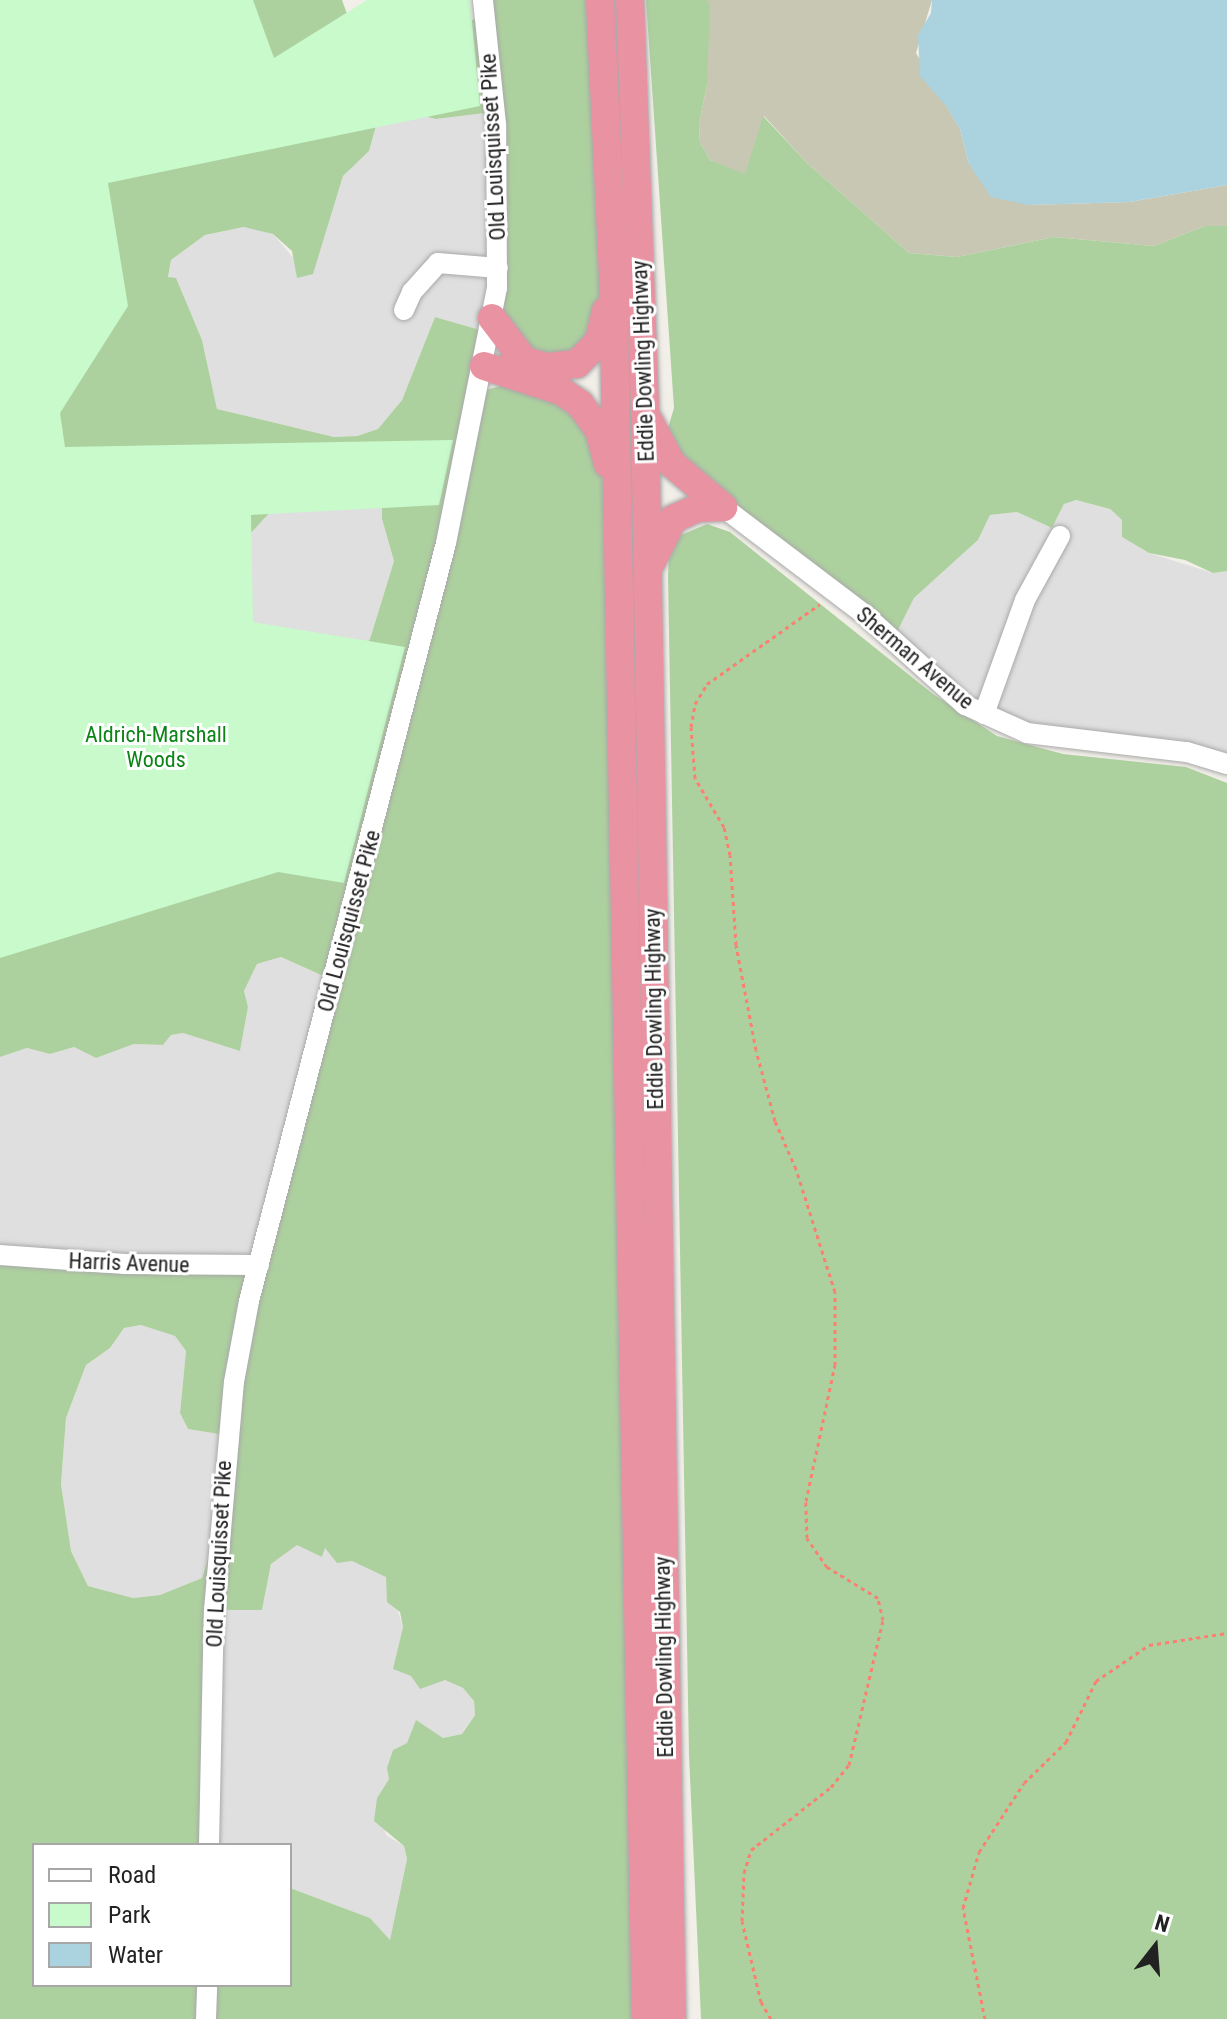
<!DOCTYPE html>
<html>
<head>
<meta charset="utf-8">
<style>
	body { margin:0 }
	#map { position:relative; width:1227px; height:2019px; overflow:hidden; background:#f2efe9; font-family:"Roboto Condensed",sans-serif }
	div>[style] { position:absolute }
	.residential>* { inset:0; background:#e0dfdf }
	.construction>* { inset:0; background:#c7c7b4 }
	.forest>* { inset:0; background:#add19e }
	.park>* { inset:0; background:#c8facc }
	.water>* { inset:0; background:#aad3df }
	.path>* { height:3px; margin-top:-1.5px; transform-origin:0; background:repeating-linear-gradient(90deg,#fa8072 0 4px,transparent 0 8px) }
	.roads { filter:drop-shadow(0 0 2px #a9a9a9) drop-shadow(0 0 2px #a9a9a9) }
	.minor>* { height:20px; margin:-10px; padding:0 10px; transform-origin:10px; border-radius:10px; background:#fff }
	.highway>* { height:28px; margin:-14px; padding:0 14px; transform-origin:14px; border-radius:14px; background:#e892a2 }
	span { translate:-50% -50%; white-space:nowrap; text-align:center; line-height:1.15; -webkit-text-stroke:6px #fff; paint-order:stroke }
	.street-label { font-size:22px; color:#222 }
	.park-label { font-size:22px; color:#0c8416 }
	.legend { position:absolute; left:32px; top:1843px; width:260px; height:144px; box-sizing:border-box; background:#fff; border:2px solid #a7a7a7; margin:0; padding:10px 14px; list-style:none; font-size:24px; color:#222 }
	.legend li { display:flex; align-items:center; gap:16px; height:40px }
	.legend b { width:40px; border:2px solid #a7a7a7 }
	.north { position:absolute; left:1115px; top:1907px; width:80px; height:80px; -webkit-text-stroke:6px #fff; paint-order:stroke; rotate:17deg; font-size:22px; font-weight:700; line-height:32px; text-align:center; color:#222 }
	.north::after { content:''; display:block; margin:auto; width:28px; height:36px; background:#222; clip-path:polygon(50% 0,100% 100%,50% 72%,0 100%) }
</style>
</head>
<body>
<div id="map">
	<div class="residential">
		<i style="clip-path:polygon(493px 112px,487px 332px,435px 317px,402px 400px,378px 429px,357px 436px,334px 437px,217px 409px,202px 340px,176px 279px,168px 277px,171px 260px,205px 235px,245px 227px,273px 234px,306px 273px,313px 273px,343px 176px,369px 151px,376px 126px,414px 114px,436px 119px)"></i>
		<i style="clip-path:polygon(316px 462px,382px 481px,382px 519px,394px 561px,370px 639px,351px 662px,242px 649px,207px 581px)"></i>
		<i style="clip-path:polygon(1076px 500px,1110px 509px,1122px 520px,1122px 537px,1149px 553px,1213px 573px,1227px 571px,1227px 771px,1189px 756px,1090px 746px,965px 700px,892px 642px,914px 598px,978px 540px,990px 515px,1017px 512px,1052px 528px,1064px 504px)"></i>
		<i style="clip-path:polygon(281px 957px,333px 981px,259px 1262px,0 1260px,0 1057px,27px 1048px,50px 1054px,74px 1047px,96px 1058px,134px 1044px,163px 1045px,171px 1035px,183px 1033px,240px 1051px,248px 1007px,244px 991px,257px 964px)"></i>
		<i style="clip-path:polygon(142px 1325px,175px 1336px,186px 1351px,180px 1413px,188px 1429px,226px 1435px,212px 1547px,202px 1578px,160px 1595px,133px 1598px,88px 1586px,71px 1551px,61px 1484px,66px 1418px,86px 1365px,110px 1348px,124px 1328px)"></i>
		<i style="clip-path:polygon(297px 1544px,322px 1557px,325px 1548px,387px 1577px,403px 1627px,394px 1669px,445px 1680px,463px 1688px,474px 1701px,475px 1714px,462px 1734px,443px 1738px,416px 1721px,407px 1743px,393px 1750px,389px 1779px,377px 1798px,386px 1835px,404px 1846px,407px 1859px,390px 1941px,370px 1918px,290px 1888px,290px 1845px,208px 1845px,216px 1610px,262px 1610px,271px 1564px)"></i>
	</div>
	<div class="construction">
		<i style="clip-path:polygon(707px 0,932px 0,916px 53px,960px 129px,969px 164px,1028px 205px,1129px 202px,1227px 185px,1227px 226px,1205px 226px,1154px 246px,1054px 237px,957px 257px,909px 253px,807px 163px,764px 116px,745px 175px,710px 160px,700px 142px,699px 124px,707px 85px)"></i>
	</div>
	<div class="forest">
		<i style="clip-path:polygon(evenodd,0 0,342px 0,352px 28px,428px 28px,482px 18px,481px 0,599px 0,602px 324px,571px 366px,489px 339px,482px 391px,515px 382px,572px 413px,595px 440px,611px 506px,641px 2019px,0 2019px,0 1260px,250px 1264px,332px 980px,281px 957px,257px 964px,244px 991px,248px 1007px,240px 1051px,183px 1033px,171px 1035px,163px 1045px,134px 1044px,96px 1058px,74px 1047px,50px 1054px,27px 1048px,0 1057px,0 0,493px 112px,487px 332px,435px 317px,402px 400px,378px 429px,357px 436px,334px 437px,217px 409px,202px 340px,176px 278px,168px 277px,171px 260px,205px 235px,244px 227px,273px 234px,292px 251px,297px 278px,313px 274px,343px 176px,369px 151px,376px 126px,414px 114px,436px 119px,493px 112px,0 0,316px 462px,382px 481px,382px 519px,394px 561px,370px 639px,351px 662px,208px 627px,207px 581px,316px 462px,0 0,141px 1325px,175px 1336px,186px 1351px,180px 1413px,188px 1429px,225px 1435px,212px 1547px,202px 1578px,160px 1595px,133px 1598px,88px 1586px,71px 1551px,61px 1484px,66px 1418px,86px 1365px,110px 1348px,124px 1328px,141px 1325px,0 0,297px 1545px,322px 1557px,325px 1548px,337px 1563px,352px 1561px,386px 1577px,387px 1602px,400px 1612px,403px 1627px,393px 1669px,411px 1676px,420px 1689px,445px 1680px,463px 1688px,474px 1701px,475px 1715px,462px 1734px,443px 1738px,416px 1720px,407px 1743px,393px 1750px,387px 1768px,389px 1779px,377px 1798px,374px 1821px,404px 1846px,407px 1859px,390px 1940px,370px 1918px,290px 1888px,290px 1985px,34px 1985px,34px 1845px,208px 1845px,216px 1610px,262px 1610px,271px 1564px,297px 1545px)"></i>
		<i style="clip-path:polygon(646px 0,707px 0,710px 6px,707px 85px,699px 124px,700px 142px,710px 160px,745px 174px,763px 116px,807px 163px,909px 253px,957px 257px,1054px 237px,1154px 246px,1205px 226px,1227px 226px,1227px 571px,1213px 573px,1185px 560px,1149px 553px,1122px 537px,1122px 520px,1110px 509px,1076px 500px,1064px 504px,1052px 528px,1017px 512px,990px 515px,978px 540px,914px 598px,892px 642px,661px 451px,674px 408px)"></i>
		<i style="clip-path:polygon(707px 524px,730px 532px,933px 694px,997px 736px,1063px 754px,1186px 767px,1227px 783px,1227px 2019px,701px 2019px,689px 1755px,668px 577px,669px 551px,681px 535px)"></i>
	</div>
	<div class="park">
		<i style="clip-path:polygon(0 0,253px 0,274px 58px,367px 0,470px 0,480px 106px,108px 183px,128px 306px,60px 413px,65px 447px,453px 440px,439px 505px,251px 515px,253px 622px,405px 647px,344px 883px,278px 872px,0 958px)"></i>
	</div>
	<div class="water">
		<i style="clip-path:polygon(932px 0,1227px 0,1227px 185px,1129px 202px,1028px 205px,991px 197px,969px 164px,960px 129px,947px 107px,920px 76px,918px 35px,931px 13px)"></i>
	</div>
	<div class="path">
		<i style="left:771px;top:2019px;width:20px;rotate:-120deg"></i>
		<i style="left:761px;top:2002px;width:83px;rotate:-103.2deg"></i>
		<i style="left:742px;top:1921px;width:48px;rotate:-87.6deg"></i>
		<i style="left:744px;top:1873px;width:24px;rotate:-73deg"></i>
		<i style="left:751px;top:1850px;width:102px;rotate:-38.2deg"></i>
		<i style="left:831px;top:1787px;width:28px;rotate:-51deg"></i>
		<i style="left:849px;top:1765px;width:149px;rotate:-76.8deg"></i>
		<i style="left:883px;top:1620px;width:23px;rotate:-103deg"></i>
		<i style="left:878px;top:1598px;width:60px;rotate:-148.7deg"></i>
		<i style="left:827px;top:1567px;width:35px;rotate:-125deg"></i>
		<i style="left:807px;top:1538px;width:37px;rotate:-92deg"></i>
		<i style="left:806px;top:1501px;width:139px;rotate:-78deg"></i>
		<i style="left:835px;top:1365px;width:73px;rotate:-90deg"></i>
		<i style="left:835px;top:1292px;width:129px;rotate:-107.6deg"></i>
		<i style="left:796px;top:1169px;width:52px;rotate:-113.6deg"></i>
		<i style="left:775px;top:1121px;width:73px;rotate:-105deg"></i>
		<i style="left:756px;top:1050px;width:107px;rotate:-100.8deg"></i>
		<i style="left:736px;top:945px;width:90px;rotate:-93.8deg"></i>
		<i style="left:730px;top:855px;width:29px;rotate:-102deg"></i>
		<i style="left:724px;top:827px;width:57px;rotate:-120.6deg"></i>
		<i style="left:695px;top:778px;width:51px;rotate:-94.5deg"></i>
		<i style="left:691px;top:727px;width:23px;rotate:-80deg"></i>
		<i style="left:695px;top:704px;width:23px;rotate:-59deg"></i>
		<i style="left:707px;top:684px;width:138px;rotate:-35.3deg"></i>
		<i style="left:985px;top:2019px;width:113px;rotate:-101.2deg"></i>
		<i style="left:963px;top:1908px;width:58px;rotate:-74.1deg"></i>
		<i style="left:979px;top:1852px;width:82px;rotate:-56.9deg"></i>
		<i style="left:1024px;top:1783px;width:59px;rotate:-44.3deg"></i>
		<i style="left:1066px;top:1742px;width:68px;rotate:-63.8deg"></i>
		<i style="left:1096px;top:1681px;width:64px;rotate:-34.2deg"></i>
		<i style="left:1149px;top:1645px;width:79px;rotate:-8.7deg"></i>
	</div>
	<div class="roads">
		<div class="minor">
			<i style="left:404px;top:310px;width:20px;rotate:-66deg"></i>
			<i style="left:412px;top:292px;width:39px;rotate:-48deg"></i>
			<i style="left:438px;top:263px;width:60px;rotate:4.8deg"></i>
			<i style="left:723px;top:507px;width:177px;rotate:37.2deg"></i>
			<i style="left:864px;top:614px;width:136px;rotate:42deg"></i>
			<i style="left:965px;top:705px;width:68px;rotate:24.3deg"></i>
			<i style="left:1027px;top:733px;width:161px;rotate:6.8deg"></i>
			<i style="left:1187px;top:752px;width:42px;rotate:16.7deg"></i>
			<i style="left:984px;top:714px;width:121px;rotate:-70.2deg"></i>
			<i style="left:1025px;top:600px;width:73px;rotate:-61.3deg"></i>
			<i style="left:0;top:1255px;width:125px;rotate:4.1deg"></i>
			<i style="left:125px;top:1264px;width:134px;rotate:0.4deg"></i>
			<i style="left:209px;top:1845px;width:235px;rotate:-88.8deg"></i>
			<i style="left:214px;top:1610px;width:229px;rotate:-85deg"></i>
			<i style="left:234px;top:1382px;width:82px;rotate:-79.5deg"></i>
			<i style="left:249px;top:1301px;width:783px;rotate:-75.43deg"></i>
			<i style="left:446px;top:543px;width:260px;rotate:-78.7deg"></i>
			<i style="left:497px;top:288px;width:164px;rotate:-90.3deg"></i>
			<i style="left:496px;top:124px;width:125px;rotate:-96deg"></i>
			<i style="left:206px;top:2019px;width:34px;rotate:-88deg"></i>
		</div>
		<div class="highway">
			<i style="left:600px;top:0;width:275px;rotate:87.3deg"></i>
			<i style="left:613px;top:275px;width:1744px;rotate:88.92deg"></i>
			<i style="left:630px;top:0;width:414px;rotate:87.9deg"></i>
			<i style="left:645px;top:414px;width:1605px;rotate:89.04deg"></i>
			<i style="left:492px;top:318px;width:53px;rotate:52.7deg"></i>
			<i style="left:515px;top:358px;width:33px;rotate:16deg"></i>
			<i style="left:547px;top:367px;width:30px;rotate:-6deg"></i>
			<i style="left:577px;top:364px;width:32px;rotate:-46deg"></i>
			<i style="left:599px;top:341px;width:31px;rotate:-77deg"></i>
			<i style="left:484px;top:366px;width:81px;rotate:18deg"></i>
			<i style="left:561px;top:391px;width:23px;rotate:34deg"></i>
			<i style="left:580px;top:404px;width:32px;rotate:54deg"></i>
			<i style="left:599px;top:430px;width:35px;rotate:75deg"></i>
			<i style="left:649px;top:421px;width:49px;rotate:61.9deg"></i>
			<i style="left:672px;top:464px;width:67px;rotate:40.1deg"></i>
			<i style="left:651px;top:563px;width:49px;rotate:-63.4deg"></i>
			<i style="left:673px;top:519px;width:27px;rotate:-24deg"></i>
			<i style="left:698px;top:508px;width:25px;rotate:-2deg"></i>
		</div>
	</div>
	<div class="street-label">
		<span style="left:493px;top:147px;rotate:-93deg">Old Louisquisset Pike</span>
		<span style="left:643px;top:361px;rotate:-92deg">Eddie Dowling Highway</span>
		<span style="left:915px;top:658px;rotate:40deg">Sherman Avenue</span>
		<span style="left:349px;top:921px;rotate:-75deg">Old Louisquisset Pike</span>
		<span style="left:654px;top:1009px;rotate:-91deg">Eddie Dowling Highway</span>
		<span style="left:129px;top:1263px;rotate:2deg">Harris Avenue</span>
		<span style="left:219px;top:1554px;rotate:-87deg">Old Louisquisset Pike</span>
		<span style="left:664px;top:1657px;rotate:-91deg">Eddie Dowling Highway</span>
	</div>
	<div class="park-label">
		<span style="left:156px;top:747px">Aldrich-Marshall<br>Woods</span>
	</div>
	<ul class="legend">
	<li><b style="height:10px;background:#fff"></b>Road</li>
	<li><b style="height:22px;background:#c8facc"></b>Park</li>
	<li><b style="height:22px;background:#aad3df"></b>Water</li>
	</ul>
	<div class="north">N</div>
</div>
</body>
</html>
